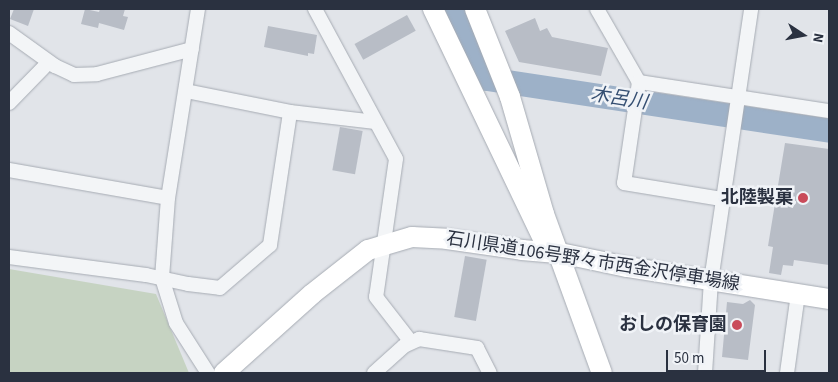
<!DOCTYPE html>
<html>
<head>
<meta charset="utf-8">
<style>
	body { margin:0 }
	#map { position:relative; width:838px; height:382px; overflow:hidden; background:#e1e4e9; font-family:"Source Sans 3","Noto Sans JP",sans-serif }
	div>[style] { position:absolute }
	.green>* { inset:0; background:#c6d3c2 }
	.river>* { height:24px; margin:-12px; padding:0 12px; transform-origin:12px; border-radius:12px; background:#9db1c8 }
	.building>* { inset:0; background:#b8bdc6; transform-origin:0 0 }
	.roads { filter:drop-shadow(0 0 1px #a6abb3) drop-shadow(0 0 1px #a6abb3) }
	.minor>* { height:14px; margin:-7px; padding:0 7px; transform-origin:7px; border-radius:7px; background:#f3f5f7 }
	.secondary>* { height:20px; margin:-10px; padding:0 10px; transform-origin:10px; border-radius:10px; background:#fff }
	.dots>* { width:14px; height:14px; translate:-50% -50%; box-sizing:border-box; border:2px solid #f0f3f7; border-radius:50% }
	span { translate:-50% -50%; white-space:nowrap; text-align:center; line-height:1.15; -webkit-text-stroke:5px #f0f3f7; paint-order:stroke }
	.poi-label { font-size:18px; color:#2a3140; font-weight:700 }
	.right { translate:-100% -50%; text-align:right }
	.street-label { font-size:18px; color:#2a3140 }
	.water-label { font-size:19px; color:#354f72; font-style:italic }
	.frame { position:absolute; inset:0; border:10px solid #2a3140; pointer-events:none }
	.north { position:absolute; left:778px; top:10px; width:50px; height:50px; -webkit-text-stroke:4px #f0f3f7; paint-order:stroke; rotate:101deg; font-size:14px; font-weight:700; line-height:20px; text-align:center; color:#2a3140 }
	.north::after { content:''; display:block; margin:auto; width:18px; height:22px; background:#2a3140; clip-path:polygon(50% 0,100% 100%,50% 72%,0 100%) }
	.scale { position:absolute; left:666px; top:350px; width:100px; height:22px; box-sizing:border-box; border:2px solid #2a3140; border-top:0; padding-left:6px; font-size:15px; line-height:18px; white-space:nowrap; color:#2a3140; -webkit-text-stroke:4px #f0f3f7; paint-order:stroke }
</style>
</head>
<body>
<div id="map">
	<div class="green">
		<i style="clip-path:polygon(9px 269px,156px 294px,189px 373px,9px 373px)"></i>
	</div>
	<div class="river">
		<i style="left:452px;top:9px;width:78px;rotate:63.4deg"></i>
		<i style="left:487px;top:79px;width:346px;rotate:8.6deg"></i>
	</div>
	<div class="building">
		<i style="clip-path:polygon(14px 9px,34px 9px,28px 26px,10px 19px)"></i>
		<i style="clip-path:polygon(85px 9px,99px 12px,100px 9px,125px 9px,123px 16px,128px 17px,124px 30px,99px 23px,98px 28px,81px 24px)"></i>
		<i style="left:407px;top:15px;width:18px;height:60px;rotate:61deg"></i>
		<i style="clip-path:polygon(535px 18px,540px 31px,547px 28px,552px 37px,608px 48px,601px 76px,519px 62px,505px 31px)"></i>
		<i style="clip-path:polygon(268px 26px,317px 35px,314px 54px,308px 53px,308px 56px,264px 47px)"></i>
		<i style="left:340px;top:127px;width:23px;height:44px;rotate:10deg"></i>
		<i style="clip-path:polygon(785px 143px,829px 149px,829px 265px,794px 260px,793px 266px,783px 265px,781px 275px,769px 273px,773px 247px,768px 246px)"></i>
		<i style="left:465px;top:256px;width:22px;height:62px;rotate:10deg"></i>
		<i style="clip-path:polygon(750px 300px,755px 305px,748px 360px,722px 357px,727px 302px,743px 304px)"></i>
	</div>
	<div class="roads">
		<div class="minor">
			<i style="left:198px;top:9px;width:191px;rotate:99deg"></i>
			<i style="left:168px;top:198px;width:80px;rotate:94.3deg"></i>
			<i style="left:162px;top:278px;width:47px;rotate:72.7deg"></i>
			<i style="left:176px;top:323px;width:59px;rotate:57.4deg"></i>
			<i style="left:315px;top:9px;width:170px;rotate:61.6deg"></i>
			<i style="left:396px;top:159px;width:139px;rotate:98.2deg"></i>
			<i style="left:376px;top:297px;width:57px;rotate:52.1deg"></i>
			<i style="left:597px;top:9px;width:84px;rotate:60.1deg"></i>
			<i style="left:639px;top:82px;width:192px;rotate:8.7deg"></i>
			<i style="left:9px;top:33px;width:57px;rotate:35.7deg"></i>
			<i style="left:55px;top:66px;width:21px;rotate:25deg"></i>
			<i style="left:74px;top:75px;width:23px;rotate:-2deg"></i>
			<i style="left:97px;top:74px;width:98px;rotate:-14.7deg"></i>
			<i style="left:639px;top:82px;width:102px;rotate:98.4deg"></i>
			<i style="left:624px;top:183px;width:99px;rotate:9.3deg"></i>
			<i style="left:186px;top:91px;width:106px;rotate:11.4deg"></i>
			<i style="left:290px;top:112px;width:86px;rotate:6.7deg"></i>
			<i style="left:9px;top:103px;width:57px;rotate:-45.7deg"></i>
			<i style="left:9px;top:170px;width:161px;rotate:10deg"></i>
			<i style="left:9px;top:257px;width:138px;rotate:7.5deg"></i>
			<i style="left:146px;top:275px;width:43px;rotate:12.1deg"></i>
			<i style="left:188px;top:284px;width:32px;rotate:7deg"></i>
			<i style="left:220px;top:288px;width:66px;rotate:-40.7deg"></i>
			<i style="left:270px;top:245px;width:134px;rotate:-81.4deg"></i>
			<i style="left:374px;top:373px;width:40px;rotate:-42deg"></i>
			<i style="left:404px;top:346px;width:17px;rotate:-25deg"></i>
			<i style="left:419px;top:339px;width:59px;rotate:8.8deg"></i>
			<i style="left:477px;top:348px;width:28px;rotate:63deg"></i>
			<i style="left:705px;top:373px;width:92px;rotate:-86.3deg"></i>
			<i style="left:711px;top:281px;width:275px;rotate:-81.6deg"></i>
			<i style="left:787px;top:373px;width:80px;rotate:-82.1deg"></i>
		</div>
		<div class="secondary">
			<i style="left:433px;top:9px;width:253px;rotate:64.4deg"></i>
			<i style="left:475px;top:9px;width:95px;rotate:68.3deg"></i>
			<i style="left:510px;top:97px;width:122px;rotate:73.8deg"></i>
			<i style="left:544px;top:214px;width:169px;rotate:70deg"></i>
			<i style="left:224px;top:373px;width:118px;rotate:-41.9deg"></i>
			<i style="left:312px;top:294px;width:71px;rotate:-38.2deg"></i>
			<i style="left:368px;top:250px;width:46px;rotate:-16.5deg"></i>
			<i style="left:412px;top:237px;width:35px;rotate:3deg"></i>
			<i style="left:447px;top:239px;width:76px;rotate:8.3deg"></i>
			<i style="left:522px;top:250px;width:38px;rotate:5deg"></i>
			<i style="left:560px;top:253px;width:68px;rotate:11.8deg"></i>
			<i style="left:627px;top:267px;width:205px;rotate:9deg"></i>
		</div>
	</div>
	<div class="dots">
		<i style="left:803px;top:198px;background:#c94b5a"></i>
		<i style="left:737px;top:325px;background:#c94b5a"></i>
	</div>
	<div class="poi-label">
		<span class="right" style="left:793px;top:198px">北陸製菓</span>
		<span class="right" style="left:727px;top:325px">おしの保育園</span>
	</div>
	<div class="street-label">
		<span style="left:593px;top:262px;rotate:9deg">石川県道106号野々市西金沢停車場線</span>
	</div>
	<div class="water-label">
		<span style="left:619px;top:99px;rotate:9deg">木呂川</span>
	</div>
	<div class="frame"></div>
	<div class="north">N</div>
	<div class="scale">50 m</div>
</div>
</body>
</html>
